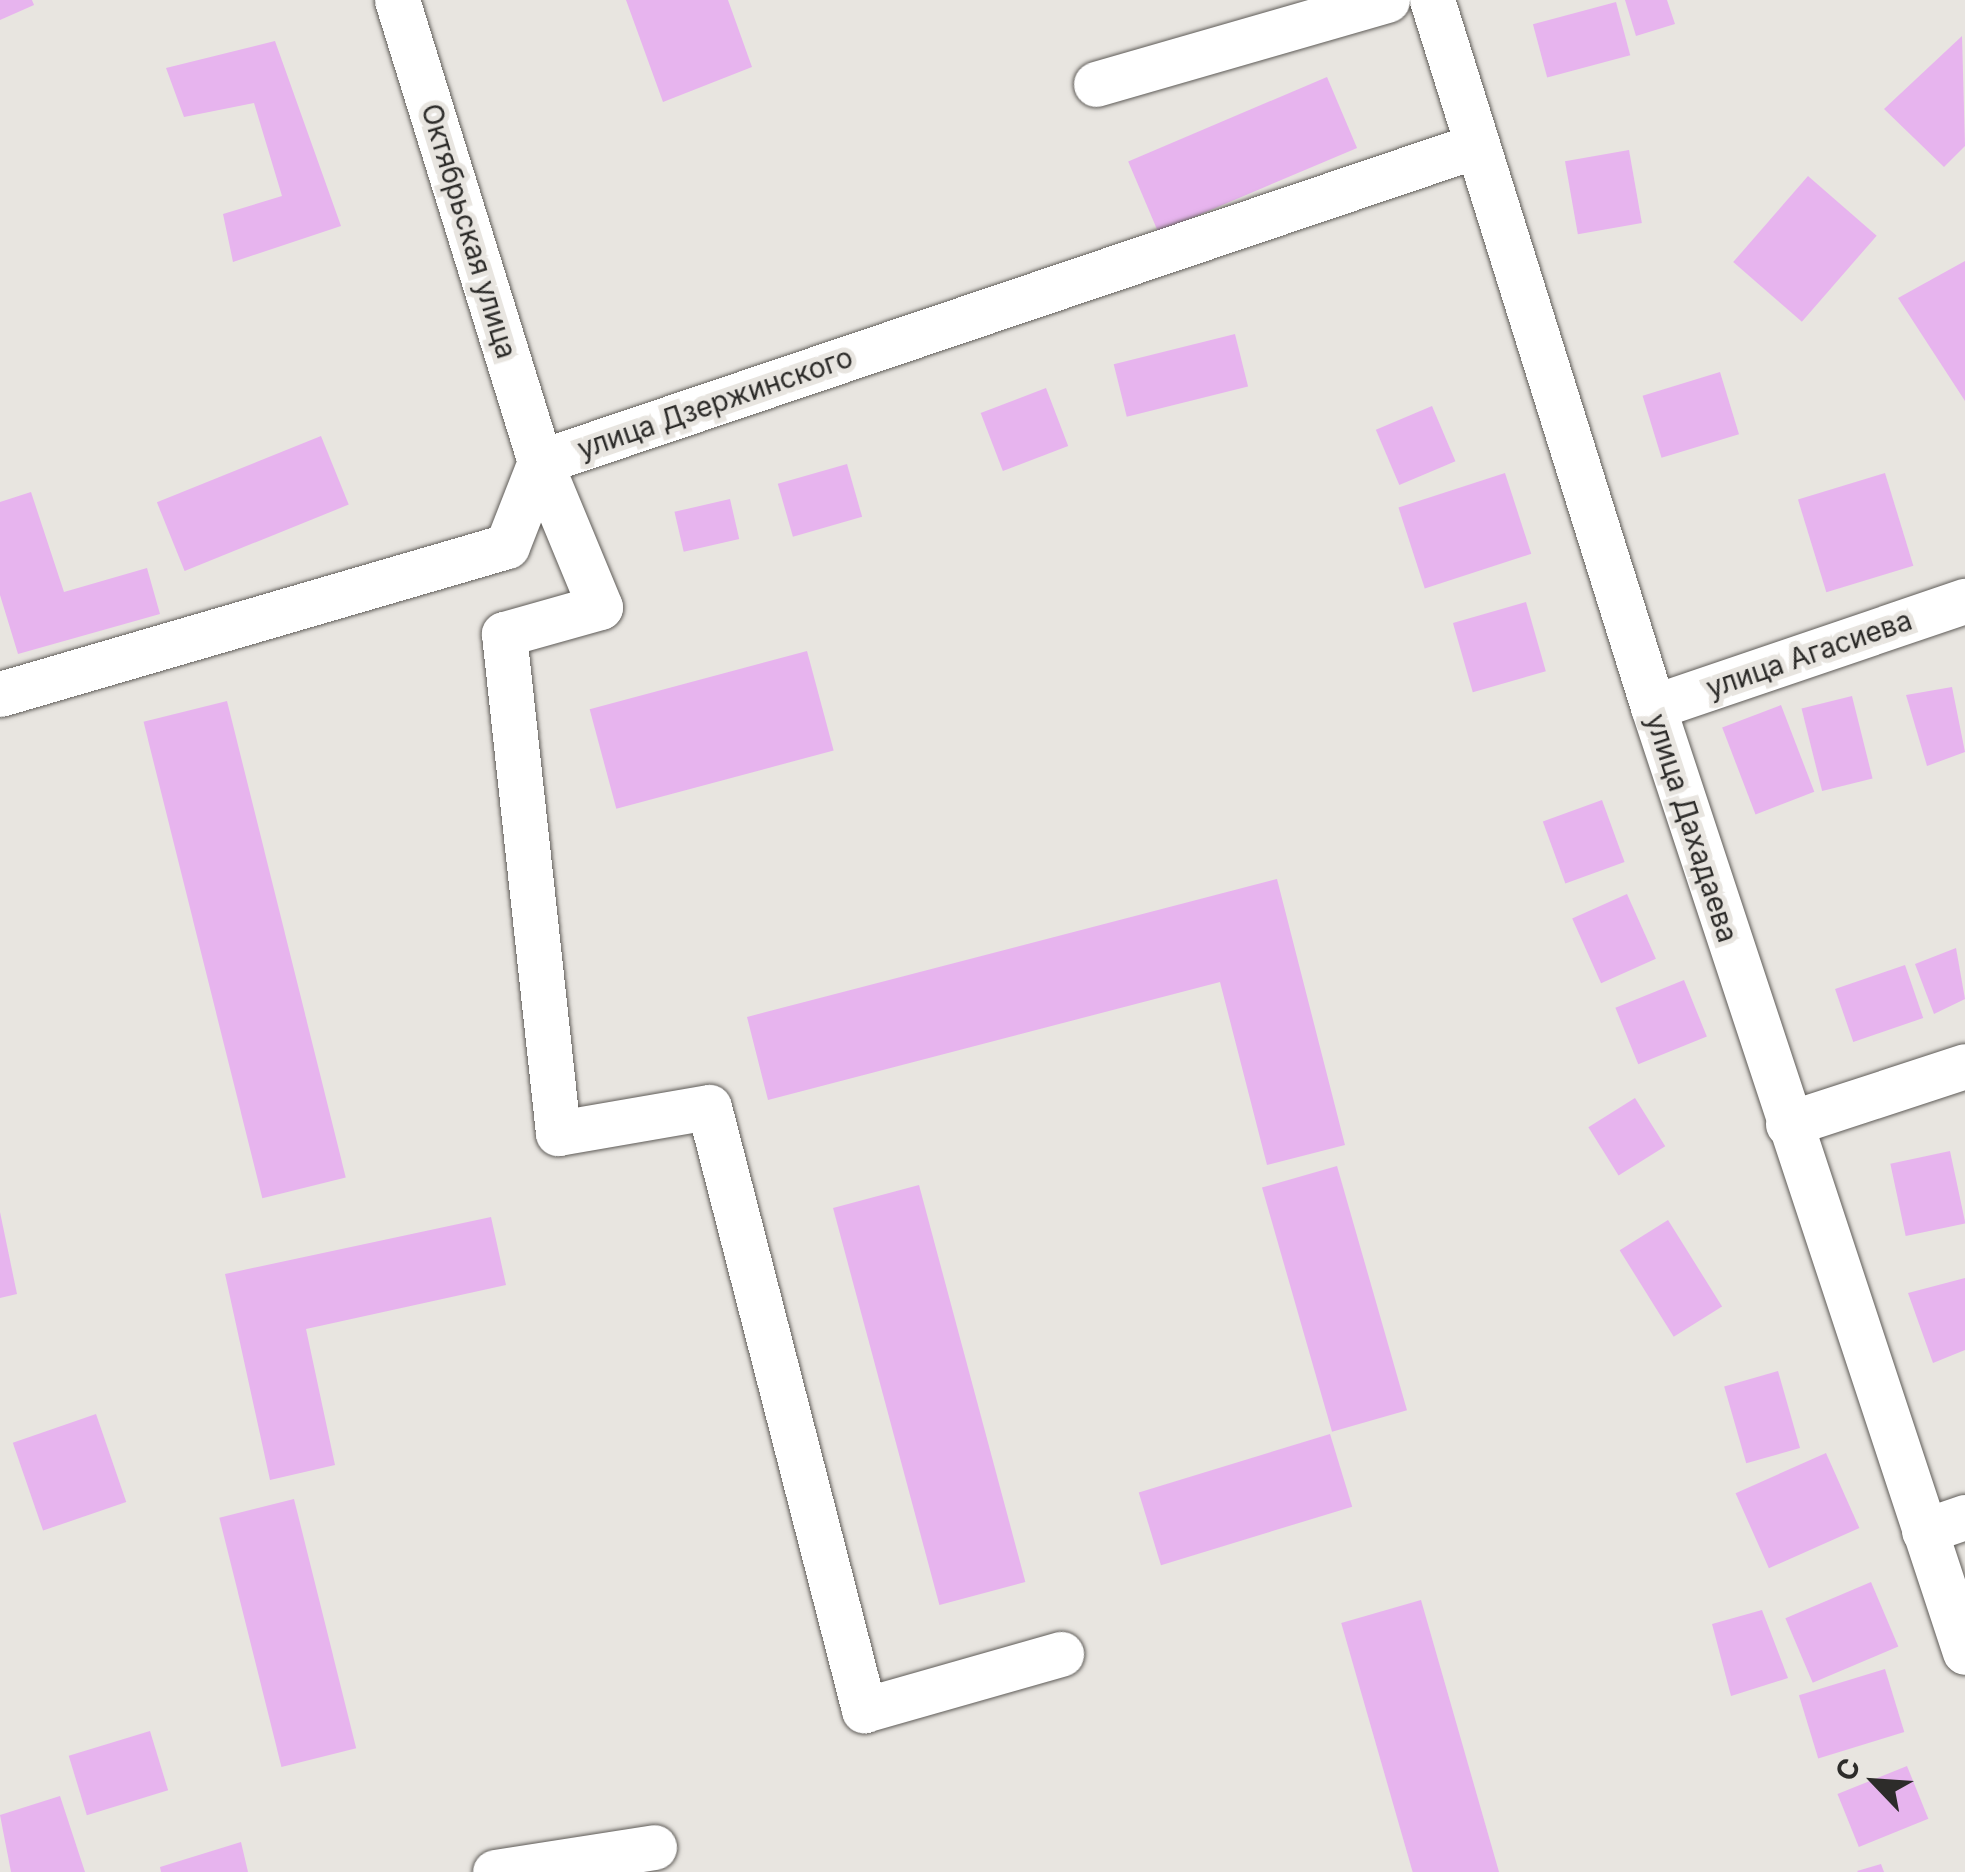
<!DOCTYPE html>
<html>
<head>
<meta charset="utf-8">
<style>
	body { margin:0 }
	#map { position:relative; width:1965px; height:1872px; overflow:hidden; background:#e8e5e0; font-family:Inter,sans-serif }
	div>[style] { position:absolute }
	.building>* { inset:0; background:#e7b4ee; transform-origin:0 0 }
	.roads { filter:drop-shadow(0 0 2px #5f5c58) drop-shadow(0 0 2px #5f5c58) }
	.minor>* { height:45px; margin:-22.5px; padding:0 22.5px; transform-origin:22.5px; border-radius:22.5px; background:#fff }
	span { translate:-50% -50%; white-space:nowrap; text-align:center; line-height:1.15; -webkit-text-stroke:10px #e8e5e0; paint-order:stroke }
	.street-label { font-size:28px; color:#2d2c2a }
	.north { position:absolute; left:1825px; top:1732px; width:100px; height:100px; -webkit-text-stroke:8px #e8e5e0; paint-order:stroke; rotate:295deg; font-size:28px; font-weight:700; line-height:40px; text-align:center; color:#2d2c2a }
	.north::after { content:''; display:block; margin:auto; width:35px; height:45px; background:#2d2c2a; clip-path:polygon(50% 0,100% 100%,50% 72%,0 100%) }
</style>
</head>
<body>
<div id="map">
	<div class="building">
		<i style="clip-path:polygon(0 0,32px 0,34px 5px,0 20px)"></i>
		<i style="clip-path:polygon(626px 0,728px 0,752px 67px,663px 102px)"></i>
		<i style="clip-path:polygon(1625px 0,1667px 0,1675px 24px,1636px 36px)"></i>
		<i style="left:1616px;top:2px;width:55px;height:86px;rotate:75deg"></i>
		<i style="clip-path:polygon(1962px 36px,1965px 146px,1944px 167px,1884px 109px)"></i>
		<i style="clip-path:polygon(275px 41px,341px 226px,233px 262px,223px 214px,282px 196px,254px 103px,184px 117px,166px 68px)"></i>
		<i style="left:1327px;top:77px;width:77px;height:216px;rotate:67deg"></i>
		<i style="left:1629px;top:150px;width:74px;height:65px;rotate:80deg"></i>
		<i style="left:1808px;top:176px;width:91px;height:114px;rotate:41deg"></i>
		<i style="clip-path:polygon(1965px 261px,1965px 401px,1898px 298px)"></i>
		<i style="left:1235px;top:334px;width:54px;height:125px;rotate:76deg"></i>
		<i style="left:1720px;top:372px;width:65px;height:81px;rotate:73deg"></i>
		<i style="left:1046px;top:388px;width:62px;height:70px;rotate:69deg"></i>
		<i style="left:1432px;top:406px;width:60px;height:61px;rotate:67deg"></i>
		<i style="left:321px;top:436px;width:74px;height:177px;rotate:68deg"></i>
		<i style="left:847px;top:464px;width:55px;height:72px;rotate:74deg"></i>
		<i style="left:1505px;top:473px;width:85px;height:112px;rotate:72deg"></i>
		<i style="left:1885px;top:473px;width:97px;height:91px;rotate:73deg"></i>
		<i style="clip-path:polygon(31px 492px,64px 592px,147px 568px,160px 614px,18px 654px,0 595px,0 502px)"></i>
		<i style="left:730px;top:499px;width:41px;height:57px;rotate:77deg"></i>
		<i style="left:1526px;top:602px;width:72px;height:76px;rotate:74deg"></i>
		<i style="left:807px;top:651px;width:103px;height:225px;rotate:75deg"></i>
		<i style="clip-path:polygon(1952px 687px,1965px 752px,1927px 766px,1906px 695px)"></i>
		<i style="left:1852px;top:696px;width:85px;height:52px;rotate:76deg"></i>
		<i style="left:227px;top:701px;width:491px;height:86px;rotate:76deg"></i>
		<i style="left:1781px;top:705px;width:93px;height:63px;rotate:69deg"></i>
		<i style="left:1602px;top:800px;width:66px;height:63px;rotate:70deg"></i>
		<i style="clip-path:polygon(1277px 879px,1345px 1145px,1267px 1165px,1220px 982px,768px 1100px,747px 1017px)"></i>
		<i style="left:1627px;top:894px;width:71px;height:60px;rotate:66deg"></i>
		<i style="clip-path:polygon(1956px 948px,1965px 999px,1934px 1014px,1915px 964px)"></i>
		<i style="left:1905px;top:965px;width:56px;height:74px;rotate:71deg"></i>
		<i style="left:1684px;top:980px;width:61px;height:74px;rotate:68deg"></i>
		<i style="left:1635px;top:1098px;width:57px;height:55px;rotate:58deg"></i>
		<i style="left:1950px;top:1151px;width:74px;height:61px;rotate:78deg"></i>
		<i style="left:1337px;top:1166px;width:254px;height:78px;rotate:74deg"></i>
		<i style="left:919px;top:1185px;width:411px;height:89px;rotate:75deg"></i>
		<i style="clip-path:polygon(0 1212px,17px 1294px,0 1298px)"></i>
		<i style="clip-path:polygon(491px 1217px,506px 1285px,306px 1329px,335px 1465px,270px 1480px,225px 1274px)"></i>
		<i style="left:1668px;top:1220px;width:102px;height:57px;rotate:58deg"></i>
		<i style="clip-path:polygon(1965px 1278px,1965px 1350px,1933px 1363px,1908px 1293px)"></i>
		<i style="left:1778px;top:1371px;width:80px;height:56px;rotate:74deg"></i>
		<i style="left:96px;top:1414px;width:93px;height:88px;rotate:71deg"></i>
		<i style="left:1330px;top:1434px;width:76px;height:200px;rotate:73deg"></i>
		<i style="left:1826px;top:1453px;width:82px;height:99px;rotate:66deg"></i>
		<i style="left:294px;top:1499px;width:257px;height:77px;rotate:76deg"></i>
		<i style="left:1871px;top:1582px;width:70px;height:93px;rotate:67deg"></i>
		<i style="left:1421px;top:1600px;width:283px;height:83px;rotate:74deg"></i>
		<i style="clip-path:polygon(1762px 1610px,1788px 1678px,1731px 1696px,1712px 1624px)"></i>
		<i style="left:1885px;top:1669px;width:66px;height:90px;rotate:73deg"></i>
		<i style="left:150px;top:1731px;width:62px;height:85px;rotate:73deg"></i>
		<i style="left:1907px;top:1766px;width:57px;height:75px;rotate:68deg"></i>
		<i style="clip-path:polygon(60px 1796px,85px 1872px,11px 1872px,0 1815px)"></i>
		<i style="clip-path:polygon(241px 1842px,248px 1872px,161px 1872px,160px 1867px)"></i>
		<i style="clip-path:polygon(1881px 1864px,1884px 1872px,1858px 1872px,1857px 1871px)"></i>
	</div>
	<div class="roads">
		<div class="minor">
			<i style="left:397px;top:0;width:484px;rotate:72.8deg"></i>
			<i style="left:540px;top:462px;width:157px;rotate:67.5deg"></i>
			<i style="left:600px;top:607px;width:100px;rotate:164.3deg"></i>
			<i style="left:504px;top:634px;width:502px;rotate:83.82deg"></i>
			<i style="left:558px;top:1133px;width:153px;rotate:-9.8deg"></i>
			<i style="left:709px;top:1107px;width:623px;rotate:75.58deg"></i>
			<i style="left:864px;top:1710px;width:205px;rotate:-15.9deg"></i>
			<i style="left:1432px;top:0;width:741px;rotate:72.64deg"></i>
			<i style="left:1653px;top:707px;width:995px;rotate:71.73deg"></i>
			<i style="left:1096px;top:84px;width:303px;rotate:-16.1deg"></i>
			<i style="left:0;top:694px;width:528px;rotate:-16.27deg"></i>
			<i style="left:507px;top:546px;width:90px;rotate:-68.6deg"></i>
			<i style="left:540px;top:462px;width:987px;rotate:-18.67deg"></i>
			<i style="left:1653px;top:707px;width:330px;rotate:-18.8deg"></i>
			<i style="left:1788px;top:1124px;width:186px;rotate:-18.1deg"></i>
			<i style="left:1924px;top:1531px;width:43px;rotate:-18.9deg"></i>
			<i style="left:495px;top:1872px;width:161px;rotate:-8.9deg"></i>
		</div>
	</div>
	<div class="street-label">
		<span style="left:469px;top:231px;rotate:73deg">Октябрьская улица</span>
		<span style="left:715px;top:403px;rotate:-19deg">улица Дзержинского</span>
		<span style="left:1809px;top:654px;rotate:-19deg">улица Агасиева</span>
		<span style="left:1692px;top:828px;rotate:72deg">улица Дахадаева</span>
	</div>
	<div class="north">С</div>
</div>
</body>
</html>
